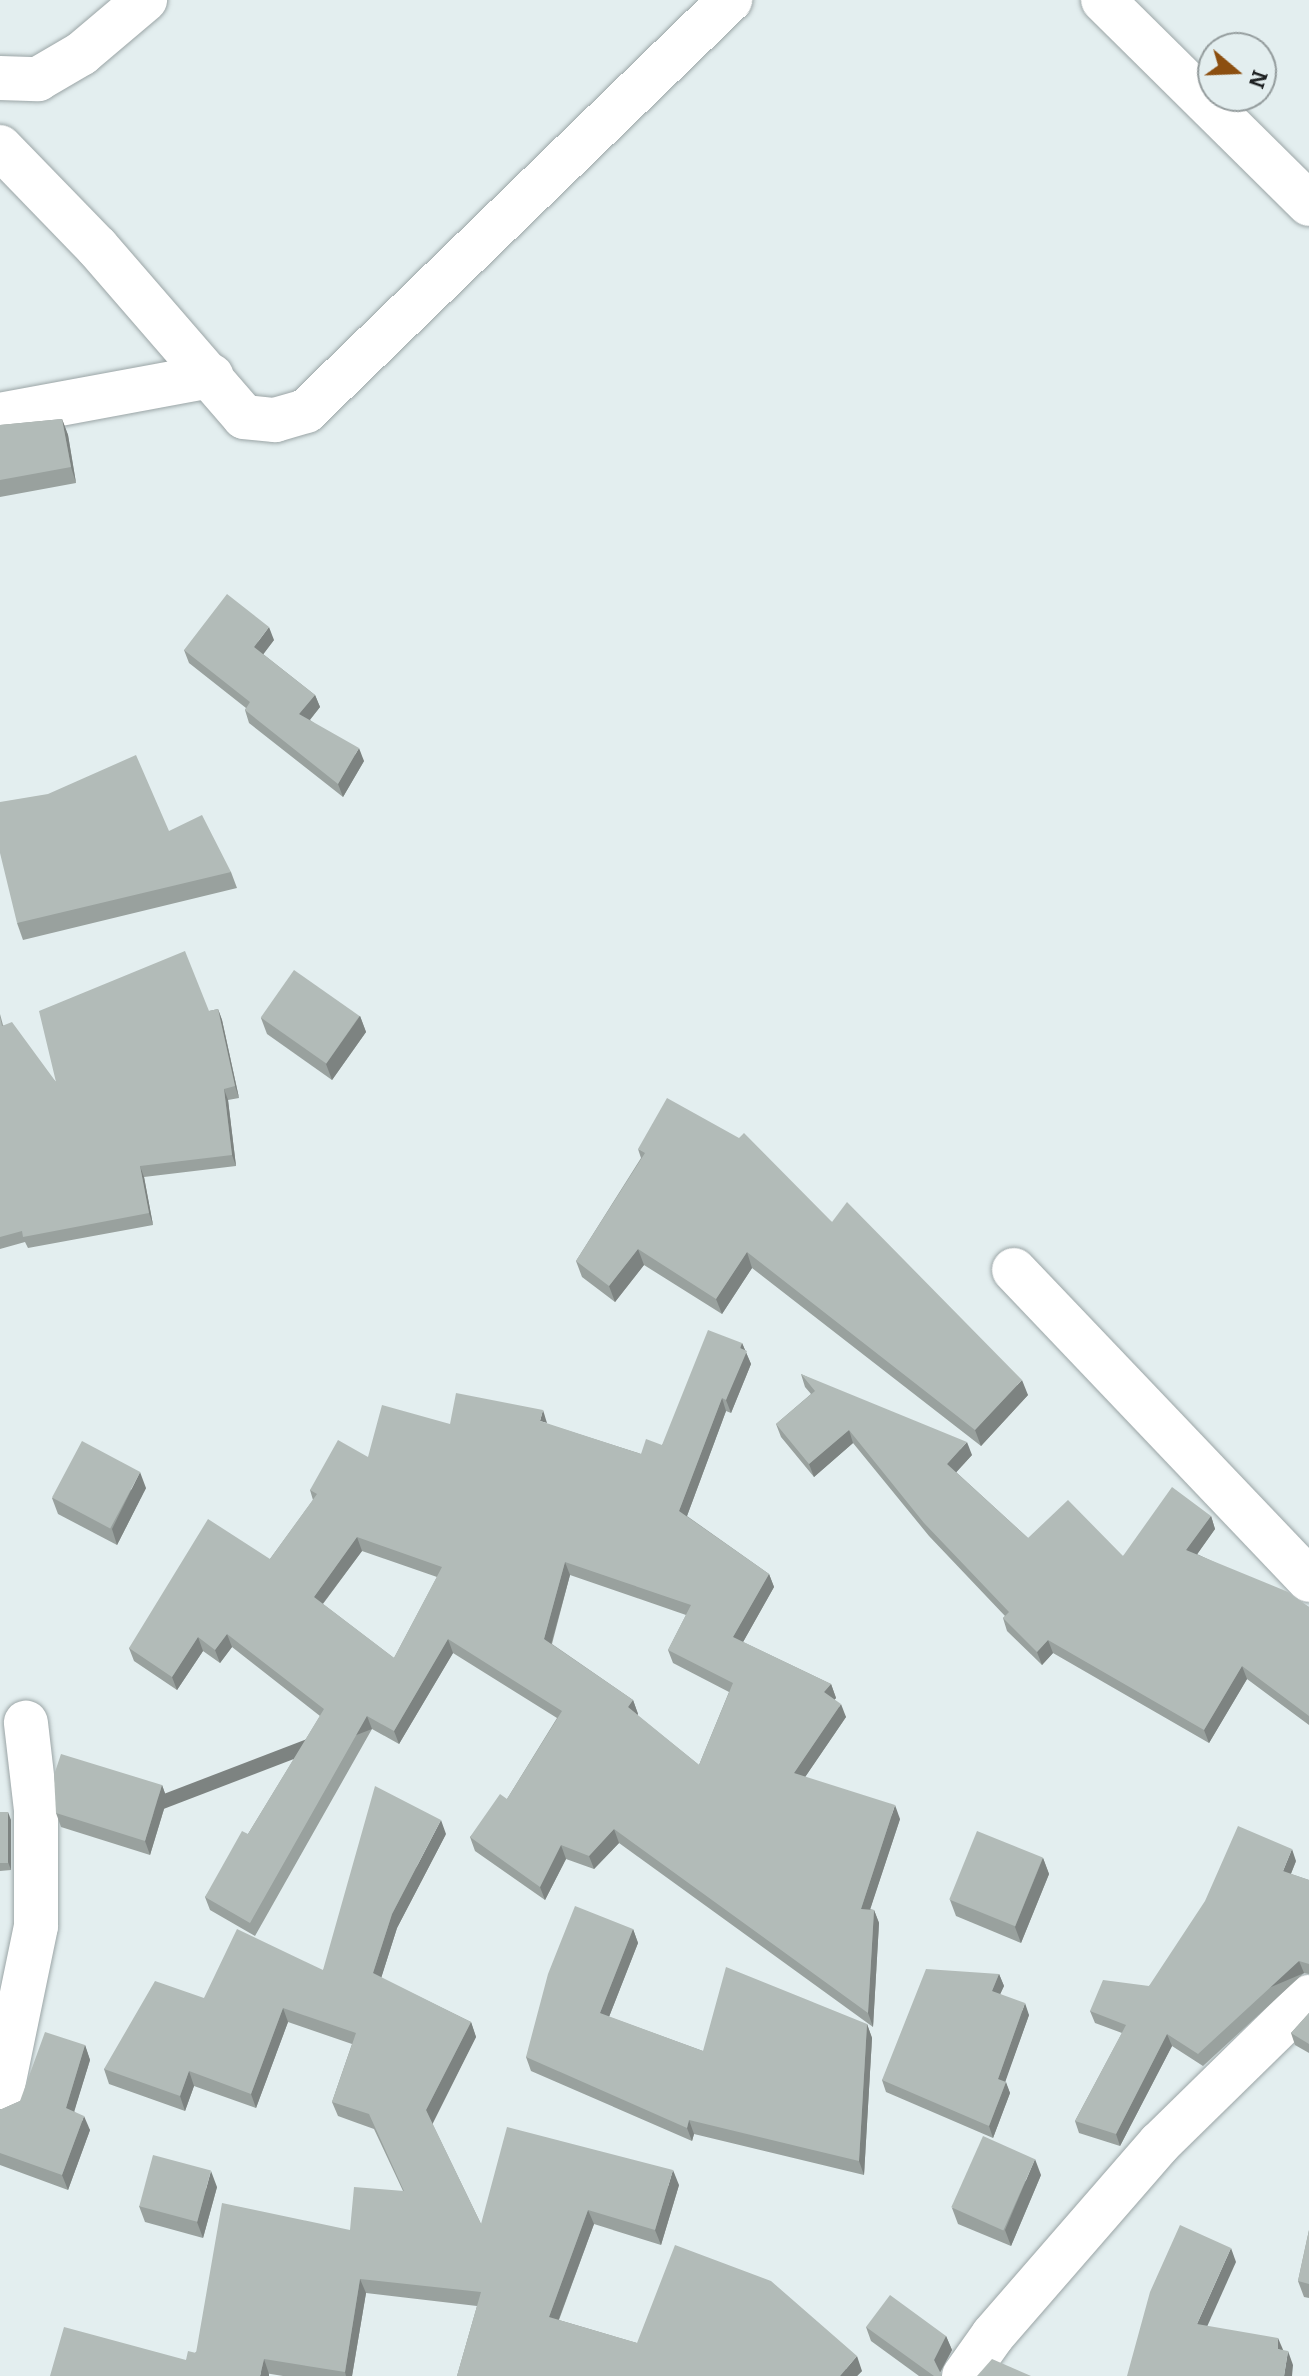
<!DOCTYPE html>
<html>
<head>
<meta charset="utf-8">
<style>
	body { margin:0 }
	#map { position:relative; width:1309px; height:2376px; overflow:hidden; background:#e3eeef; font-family:Bitter,serif }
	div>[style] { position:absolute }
	.roads { filter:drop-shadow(0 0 2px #9ba5a6) drop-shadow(0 0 2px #9ba5a6) }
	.minor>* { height:44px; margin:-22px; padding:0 22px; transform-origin:22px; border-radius:22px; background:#fff }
	.wall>* { inset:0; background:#99a19e }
	.shaded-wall>* { inset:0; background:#7d8381; transform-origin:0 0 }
	.building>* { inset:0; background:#b2bbb8; transform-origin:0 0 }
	span { translate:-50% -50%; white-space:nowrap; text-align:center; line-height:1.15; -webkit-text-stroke:6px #e3eeef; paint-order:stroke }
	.north { position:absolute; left:1197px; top:32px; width:80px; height:80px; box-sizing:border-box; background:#e3eeef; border:2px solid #949c9d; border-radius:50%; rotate:109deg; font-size:22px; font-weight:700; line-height:32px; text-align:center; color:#1e2122 }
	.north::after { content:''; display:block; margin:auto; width:28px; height:36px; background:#8c4f10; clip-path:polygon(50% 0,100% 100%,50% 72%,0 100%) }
</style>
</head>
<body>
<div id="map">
	<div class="roads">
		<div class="minor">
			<i style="left:1103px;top:0;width:290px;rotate:44.7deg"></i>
			<i style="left:0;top:78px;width:38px;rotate:2deg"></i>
			<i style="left:38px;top:79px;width:50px;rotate:-30.2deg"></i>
			<i style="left:81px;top:54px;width:84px;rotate:-40.2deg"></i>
			<i style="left:0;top:147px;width:139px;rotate:45.9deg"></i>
			<i style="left:97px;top:247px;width:225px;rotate:49.1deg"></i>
			<i style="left:244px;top:417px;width:31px;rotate:6deg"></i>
			<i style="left:275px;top:420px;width:32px;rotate:-16deg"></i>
			<i style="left:306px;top:411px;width:591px;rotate:-44.11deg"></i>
			<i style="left:0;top:415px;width:215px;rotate:-10.5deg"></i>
			<i style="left:1014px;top:1270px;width:428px;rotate:46.4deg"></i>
			<i style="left:0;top:2100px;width:178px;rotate:-78.3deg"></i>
			<i style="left:36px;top:1926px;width:116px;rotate:-90deg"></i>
			<i style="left:36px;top:1810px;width:88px;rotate:-96.6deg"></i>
			<i style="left:964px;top:2376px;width:50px;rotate:-54.7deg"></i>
			<i style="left:993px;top:2335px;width:254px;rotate:-49deg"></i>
			<i style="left:1160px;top:2143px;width:209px;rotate:-44.4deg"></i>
		</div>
	</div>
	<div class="wall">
		<i style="clip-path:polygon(62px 419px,68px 435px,76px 483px,0 497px,0 425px)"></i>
		<i style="clip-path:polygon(274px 640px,263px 654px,315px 695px,320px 707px,310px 720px,364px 761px,343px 797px,249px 723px,245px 710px,246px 708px,189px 663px,184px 650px)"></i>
		<i style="clip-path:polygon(169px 831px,231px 872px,237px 888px,23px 940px,17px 923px)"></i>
		<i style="clip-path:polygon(218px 1009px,222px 1020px,239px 1098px,228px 1100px,236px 1166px,144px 1177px,153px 1225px,28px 1248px,25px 1242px,0 1249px,0 1014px,3px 1025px,56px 1082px,209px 1011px)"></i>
		<i style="clip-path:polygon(360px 1016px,366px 1032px,332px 1080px,267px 1034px,261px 1018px)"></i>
		<i style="clip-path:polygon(638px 1149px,832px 1222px,1028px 1395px,981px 1446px,752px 1268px,722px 1314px,644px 1265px,615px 1302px,582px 1277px,576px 1261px,641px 1158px)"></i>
		<i style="clip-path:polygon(evenodd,742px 1343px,751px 1364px,731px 1413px,726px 1411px,687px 1516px,769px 1574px,774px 1587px,743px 1642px,831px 1684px,836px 1698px,834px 1700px,846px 1717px,805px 1777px,900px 1819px,870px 1909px,874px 1910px,879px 1923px,873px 2027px,619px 1843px,594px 1869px,566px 1859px,545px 1900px,475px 1851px,470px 1837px,507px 1799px,557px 1718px,453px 1653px,399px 1744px,372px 1729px,255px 1936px,210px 1910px,205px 1897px,248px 1834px,320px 1716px,232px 1647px,220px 1663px,203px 1651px,177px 1690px,134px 1661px,129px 1648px,270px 1559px,313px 1500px,310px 1490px,368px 1457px,450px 1424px,547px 1424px,641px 1454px,662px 1445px,742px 1343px,362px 1551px,437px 1577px,394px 1658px,323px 1604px,362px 1551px,742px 1343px,570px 1575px,686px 1615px,668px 1650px,673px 1663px,729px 1692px,699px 1765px,637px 1715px,638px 1714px,633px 1700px,552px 1644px,570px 1575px)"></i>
		<i style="clip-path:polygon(801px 1374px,972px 1455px,956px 1472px,1028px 1538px,1123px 1556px,1211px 1516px,1215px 1529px,1197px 1554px,1309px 1607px,1309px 1725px,1247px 1679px,1209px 1743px,1053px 1653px,1042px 1665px,1007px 1631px,1003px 1618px,1005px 1616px,929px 1536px,853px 1443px,814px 1477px,781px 1437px,776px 1424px,811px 1394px,805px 1387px)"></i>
		<i style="clip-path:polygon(146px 1488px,117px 1545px,58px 1514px,52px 1498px)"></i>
		<i style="clip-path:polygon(162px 1785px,167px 1799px,150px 1855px,61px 1827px,56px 1813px)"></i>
		<i style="clip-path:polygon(0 1812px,11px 1820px,11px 1870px,0 1871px)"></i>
		<i style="clip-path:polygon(446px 1834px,397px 1928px,381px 1978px,471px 2022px,476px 2037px,432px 2123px,481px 2224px,679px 2185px,661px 2245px,594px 2224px,559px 2320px,637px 2343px,862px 2371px,857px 2376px,457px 2376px,477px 2306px,366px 2293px,352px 2376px,283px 2376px,186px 2360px,350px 2230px,403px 2191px,374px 2129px,338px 2116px,332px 2102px,352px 2044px,288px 2022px,256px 2108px,194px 2086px,185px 2111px,109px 2084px,104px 2069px,204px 1998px,323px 1970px)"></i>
		<i style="clip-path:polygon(1043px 1858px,1049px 1874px,1021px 1943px,956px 1916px,950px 1900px)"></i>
		<i style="clip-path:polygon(1296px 1861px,1291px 1874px,1309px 1880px,1309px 1974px,1304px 1973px,1203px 2066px,1172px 2046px,1120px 2146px,1079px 2133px,1075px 2121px,1122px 2033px,1095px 2023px,1090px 2011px,1149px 1986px)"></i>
		<i style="clip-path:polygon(633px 1929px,638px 1943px,609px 2017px,703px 2051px,867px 2024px,872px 2038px,864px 2175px,694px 2134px,692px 2141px,531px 2071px,526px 2057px)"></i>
		<i style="clip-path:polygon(999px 1974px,1004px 1986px,1000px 1994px,1029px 2015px,1005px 2081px,1010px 2093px,993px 2138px,886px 2092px,882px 2080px)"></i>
		<i style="clip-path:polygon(1309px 2013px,1309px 2053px,1295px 2045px,1291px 2033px)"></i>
		<i style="clip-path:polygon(85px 2045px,90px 2060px,74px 2111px,90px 2130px,68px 2190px,0 2165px,0 2109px,2px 2109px,20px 2101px)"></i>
		<i style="clip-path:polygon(1041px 2175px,1011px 2246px,958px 2224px,952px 2208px)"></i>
		<i style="clip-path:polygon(217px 2187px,203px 2238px,145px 2222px,139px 2206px)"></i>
		<i style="clip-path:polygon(1309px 2230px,1309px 2298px,1304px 2297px,1298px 2281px)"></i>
		<i style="clip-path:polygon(866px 2327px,946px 2336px,952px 2350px,940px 2373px,942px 2376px,919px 2376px,871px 2341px)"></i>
	</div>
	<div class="shaded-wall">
		<i style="clip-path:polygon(62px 419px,68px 435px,76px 483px,71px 467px)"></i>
		<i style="clip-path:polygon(269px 627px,274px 640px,259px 660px,254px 647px)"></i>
		<i style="clip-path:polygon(315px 695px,320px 707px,304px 727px,299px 714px)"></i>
		<i style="clip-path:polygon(359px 748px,364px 761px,343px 797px,338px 784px)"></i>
		<i style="clip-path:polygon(218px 1009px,222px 1020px,239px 1098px,235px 1086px)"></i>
		<i style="clip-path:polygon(360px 1016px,366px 1032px,332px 1080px,326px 1064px)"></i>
		<i style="clip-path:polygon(224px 1089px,228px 1100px,236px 1166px,232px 1155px)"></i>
		<i style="clip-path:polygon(140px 1166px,144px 1177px,153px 1225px,149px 1213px)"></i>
		<i style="clip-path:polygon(638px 1249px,644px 1265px,615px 1302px,609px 1286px)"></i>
		<i style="clip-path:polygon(747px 1252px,752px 1268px,722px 1314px,716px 1299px)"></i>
		<i style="clip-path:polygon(742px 1343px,751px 1364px,731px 1413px,726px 1400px)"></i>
		<i style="clip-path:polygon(1022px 1380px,1028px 1395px,981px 1446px,975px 1430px)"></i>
		<i style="clip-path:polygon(722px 1398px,726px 1411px,684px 1524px,679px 1511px)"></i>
		<i style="clip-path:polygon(543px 1410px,547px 1423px,540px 1421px)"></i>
		<i style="clip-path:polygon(849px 1430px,853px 1443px,814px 1477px,809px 1464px)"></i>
		<i style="clip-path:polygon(967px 1442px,972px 1455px,952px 1477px,947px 1464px)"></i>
		<i style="clip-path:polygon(140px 1472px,146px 1488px,117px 1545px,112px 1529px)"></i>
		<i style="clip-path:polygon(1211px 1516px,1215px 1529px,1191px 1563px,1186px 1550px)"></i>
		<i style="clip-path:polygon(357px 1537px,362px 1551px,318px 1610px,314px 1597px)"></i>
		<i style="clip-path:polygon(565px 1562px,570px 1575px,549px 1652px,544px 1639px)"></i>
		<i style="clip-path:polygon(769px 1574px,774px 1587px,738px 1651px,733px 1637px)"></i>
		<i style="clip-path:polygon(227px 1634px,232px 1647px,220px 1663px,215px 1650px)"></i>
		<i style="clip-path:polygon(198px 1637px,203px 1651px,177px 1690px,172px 1677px)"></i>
		<i style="clip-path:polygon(448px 1639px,453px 1653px,399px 1744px,394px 1731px)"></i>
		<i style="clip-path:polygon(1048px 1640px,1053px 1653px,1042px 1665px,1037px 1652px)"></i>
		<i style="clip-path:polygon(1242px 1666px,1247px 1679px,1209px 1743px,1204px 1730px)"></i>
		<i style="clip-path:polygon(831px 1684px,836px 1698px,829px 1706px,824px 1692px)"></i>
		<i style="clip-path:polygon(633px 1700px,638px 1714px,633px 1721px,628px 1707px)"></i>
		<i style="clip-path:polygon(841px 1704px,846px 1717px,799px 1786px,794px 1773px)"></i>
		<i style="left:367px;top:1716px;width:14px;height:238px;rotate:69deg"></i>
		<i style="clip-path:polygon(162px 1785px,167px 1799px,150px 1855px,145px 1841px)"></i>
		<i style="clip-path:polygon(895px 1805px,900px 1819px,866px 1922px,861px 1909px)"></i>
		<i style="clip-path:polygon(8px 1812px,11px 1820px,11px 1870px,8px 1862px)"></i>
		<i style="clip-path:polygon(441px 1820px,446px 1834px,397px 1928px,378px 1988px,373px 1973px,392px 1914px)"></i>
		<i style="clip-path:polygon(614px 1829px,619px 1843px,594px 1869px,589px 1856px)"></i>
		<i style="clip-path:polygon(561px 1845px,566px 1859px,545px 1900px,540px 1887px)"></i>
		<i style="clip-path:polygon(1292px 1849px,1296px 1861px,1287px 1883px,1283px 1871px)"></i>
		<i style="clip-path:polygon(1043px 1858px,1049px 1874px,1021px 1943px,1015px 1927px)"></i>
		<i style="clip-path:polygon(874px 1910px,879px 1923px,873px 2027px,868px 2013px)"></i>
		<i style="clip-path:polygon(633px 1929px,638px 1943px,605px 2027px,600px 2013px)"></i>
		<i style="left:1299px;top:1961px;width:13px;height:137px;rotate:67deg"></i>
		<i style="clip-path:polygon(999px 1974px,1004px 1986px,996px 2003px,992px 1991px)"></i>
		<i style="clip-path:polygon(1025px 2003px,1029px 2015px,1002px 2091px,998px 2079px)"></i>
		<i style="clip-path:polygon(283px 2008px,288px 2022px,256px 2108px,251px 2094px)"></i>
		<i style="clip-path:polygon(471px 2022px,476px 2037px,432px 2125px,426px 2110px)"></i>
		<i style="clip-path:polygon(867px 2024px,872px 2038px,864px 2175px,859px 2161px)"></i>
		<i style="clip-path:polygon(1167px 2034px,1172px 2046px,1120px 2146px,1116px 2134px)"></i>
		<i style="clip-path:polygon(85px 2045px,90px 2060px,71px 2122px,66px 2108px)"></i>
		<i style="clip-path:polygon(189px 2071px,194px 2086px,185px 2111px,180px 2096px)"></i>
		<i style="clip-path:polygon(1006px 2082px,1010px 2093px,993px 2138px,989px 2126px)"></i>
		<i style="clip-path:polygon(84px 2116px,90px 2130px,68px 2190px,62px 2175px)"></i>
		<i style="clip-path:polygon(689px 2120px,694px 2134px,692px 2141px,687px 2128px)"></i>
		<i style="clip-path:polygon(1035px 2159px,1041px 2175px,1011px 2246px,1005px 2230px)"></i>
		<i style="clip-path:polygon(673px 2170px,679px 2185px,661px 2245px,655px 2230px)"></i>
		<i style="clip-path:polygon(211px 2171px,217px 2187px,203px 2238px,197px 2222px)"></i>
		<i style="clip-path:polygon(588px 2210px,594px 2224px,554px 2332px,549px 2317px)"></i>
		<i style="clip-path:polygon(1231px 2248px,1236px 2262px,1202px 2338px,1197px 2324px)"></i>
		<i style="clip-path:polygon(360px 2279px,366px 2293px,352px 2376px,346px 2376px,345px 2372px)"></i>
		<i style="clip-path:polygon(946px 2336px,952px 2350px,939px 2374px,934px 2360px)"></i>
		<i style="clip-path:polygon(1278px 2338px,1284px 2352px,1278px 2349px)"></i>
		<i style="clip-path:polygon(1288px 2351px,1293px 2365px,1292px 2376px,1284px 2376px)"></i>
		<i style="clip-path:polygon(857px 2356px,862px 2371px,857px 2376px,840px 2376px)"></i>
		<i style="clip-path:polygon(264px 2359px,269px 2374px,269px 2376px,260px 2376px)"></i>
	</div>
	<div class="building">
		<i style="clip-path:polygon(62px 419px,71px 467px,0 480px,0 425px)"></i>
		<i style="clip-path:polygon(227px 594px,269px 627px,254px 647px,315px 695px,299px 714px,359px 748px,338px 784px,245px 710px,250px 702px,184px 650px)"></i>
		<i style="clip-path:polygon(136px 755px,169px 831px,202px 815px,231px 872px,17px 923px,0 853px,0 802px,48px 794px)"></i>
		<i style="clip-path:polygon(185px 951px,209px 1011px,218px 1009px,235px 1086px,224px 1089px,232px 1155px,140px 1166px,149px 1213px,23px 1237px,22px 1231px,0 1237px,0 1017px,2px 1026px,12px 1022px,56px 1082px,39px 1011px)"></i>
		<i style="left:294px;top:970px;width:80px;height:58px;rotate:35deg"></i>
		<i style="clip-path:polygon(667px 1098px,739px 1138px,744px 1133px,832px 1222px,847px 1202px,1022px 1380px,975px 1430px,747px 1252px,716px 1299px,638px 1249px,609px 1286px,576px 1261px,645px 1153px,638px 1149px)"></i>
		<i style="clip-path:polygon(evenodd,708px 1330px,742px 1343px,740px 1348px,747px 1351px,726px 1400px,722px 1398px,679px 1511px,769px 1574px,733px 1637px,831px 1684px,824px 1692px,841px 1704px,794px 1773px,895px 1805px,861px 1909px,874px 1910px,868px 2013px,614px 1829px,589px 1856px,561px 1845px,540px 1887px,470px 1837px,500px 1794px,507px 1799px,562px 1711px,448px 1639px,394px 1731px,367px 1716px,250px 1923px,205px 1897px,242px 1831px,248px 1834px,324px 1709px,227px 1634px,215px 1650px,198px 1637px,172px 1677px,129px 1648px,208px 1519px,270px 1559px,317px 1494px,310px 1490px,338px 1440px,368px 1457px,382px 1405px,450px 1424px,456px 1393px,543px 1410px,540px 1421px,641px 1454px,646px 1439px,662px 1445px,708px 1330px,357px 1537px,442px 1567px,394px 1658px,314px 1597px,357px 1537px,708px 1330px,565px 1562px,691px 1605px,668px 1650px,733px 1683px,699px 1765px,628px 1707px,633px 1700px,544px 1639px,565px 1562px)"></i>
		<i style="clip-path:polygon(801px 1374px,967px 1442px,947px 1464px,1028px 1538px,1068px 1500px,1123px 1556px,1172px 1487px,1211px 1516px,1186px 1550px,1288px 1592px,1309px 1607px,1309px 1716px,1242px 1666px,1204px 1730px,1048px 1640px,1037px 1652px,1003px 1618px,1009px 1612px,924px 1523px,849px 1430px,809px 1464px,776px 1424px,815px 1391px)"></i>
		<i style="left:82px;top:1441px;width:66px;height:64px;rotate:28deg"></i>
		<i style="clip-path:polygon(61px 1754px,162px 1785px,145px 1841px,56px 1813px,54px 1775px)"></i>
		<i style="clip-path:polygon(375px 1786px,441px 1820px,392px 1914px,373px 1973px,471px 2022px,426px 2110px,481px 2224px,507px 2127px,673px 2170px,655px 2230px,588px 2210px,549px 2317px,637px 2343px,675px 2245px,771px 2281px,857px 2356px,840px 2376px,457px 2376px,481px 2292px,360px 2279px,345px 2372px,264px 2359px,260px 2376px,50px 2376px,64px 2327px,186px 2360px,188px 2351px,196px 2353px,222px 2203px,350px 2230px,354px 2187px,404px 2191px,369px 2114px,332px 2102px,356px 2033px,283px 2008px,251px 2094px,189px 2071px,180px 2096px,104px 2069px,155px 1981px,204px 1998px,237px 1929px,323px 1970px)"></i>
		<i style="left:0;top:1812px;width:8px;height:51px"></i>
		<i style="clip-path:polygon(1238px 1826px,1292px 1849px,1283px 1871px,1309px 1880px,1309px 1964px,1299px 1961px,1198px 2054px,1167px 2034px,1116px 2134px,1075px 2121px,1126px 2025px,1090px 2011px,1103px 1980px,1149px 1986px,1205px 1901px)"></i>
		<i style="left:977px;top:1831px;width:71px;height:74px;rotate:22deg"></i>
		<i style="clip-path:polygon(575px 1906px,633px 1929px,600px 2013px,703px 2051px,726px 1967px,867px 2024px,859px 2161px,689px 2120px,687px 2128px,526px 2057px,548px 1974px)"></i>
		<i style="clip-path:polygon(926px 1969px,999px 1974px,992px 1991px,1025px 2003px,998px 2079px,1006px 2082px,989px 2126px,882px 2080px)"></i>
		<i style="clip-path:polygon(1309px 2013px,1309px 2044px,1291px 2033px)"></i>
		<i style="clip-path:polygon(45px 2032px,85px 2045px,66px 2108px,84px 2116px,62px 2175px,0 2153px,0 2109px,2px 2109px,20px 2101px)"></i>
		<i style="left:983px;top:2136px;width:57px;height:78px;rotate:24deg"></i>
		<i style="left:153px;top:2155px;width:60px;height:53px;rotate:15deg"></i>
		<i style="clip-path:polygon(1180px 2225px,1231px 2248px,1197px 2324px,1278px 2338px,1278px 2349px,1288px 2351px,1284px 2376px,1127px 2376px,1150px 2292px)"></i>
		<i style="clip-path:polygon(1309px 2230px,1309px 2284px,1298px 2281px)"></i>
		<i style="clip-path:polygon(890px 2295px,946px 2336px,934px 2360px,942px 2376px,934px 2376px,866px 2327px)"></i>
		<i style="clip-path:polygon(992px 2359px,1031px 2376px,977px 2376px)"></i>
	</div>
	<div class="north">N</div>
</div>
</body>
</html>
